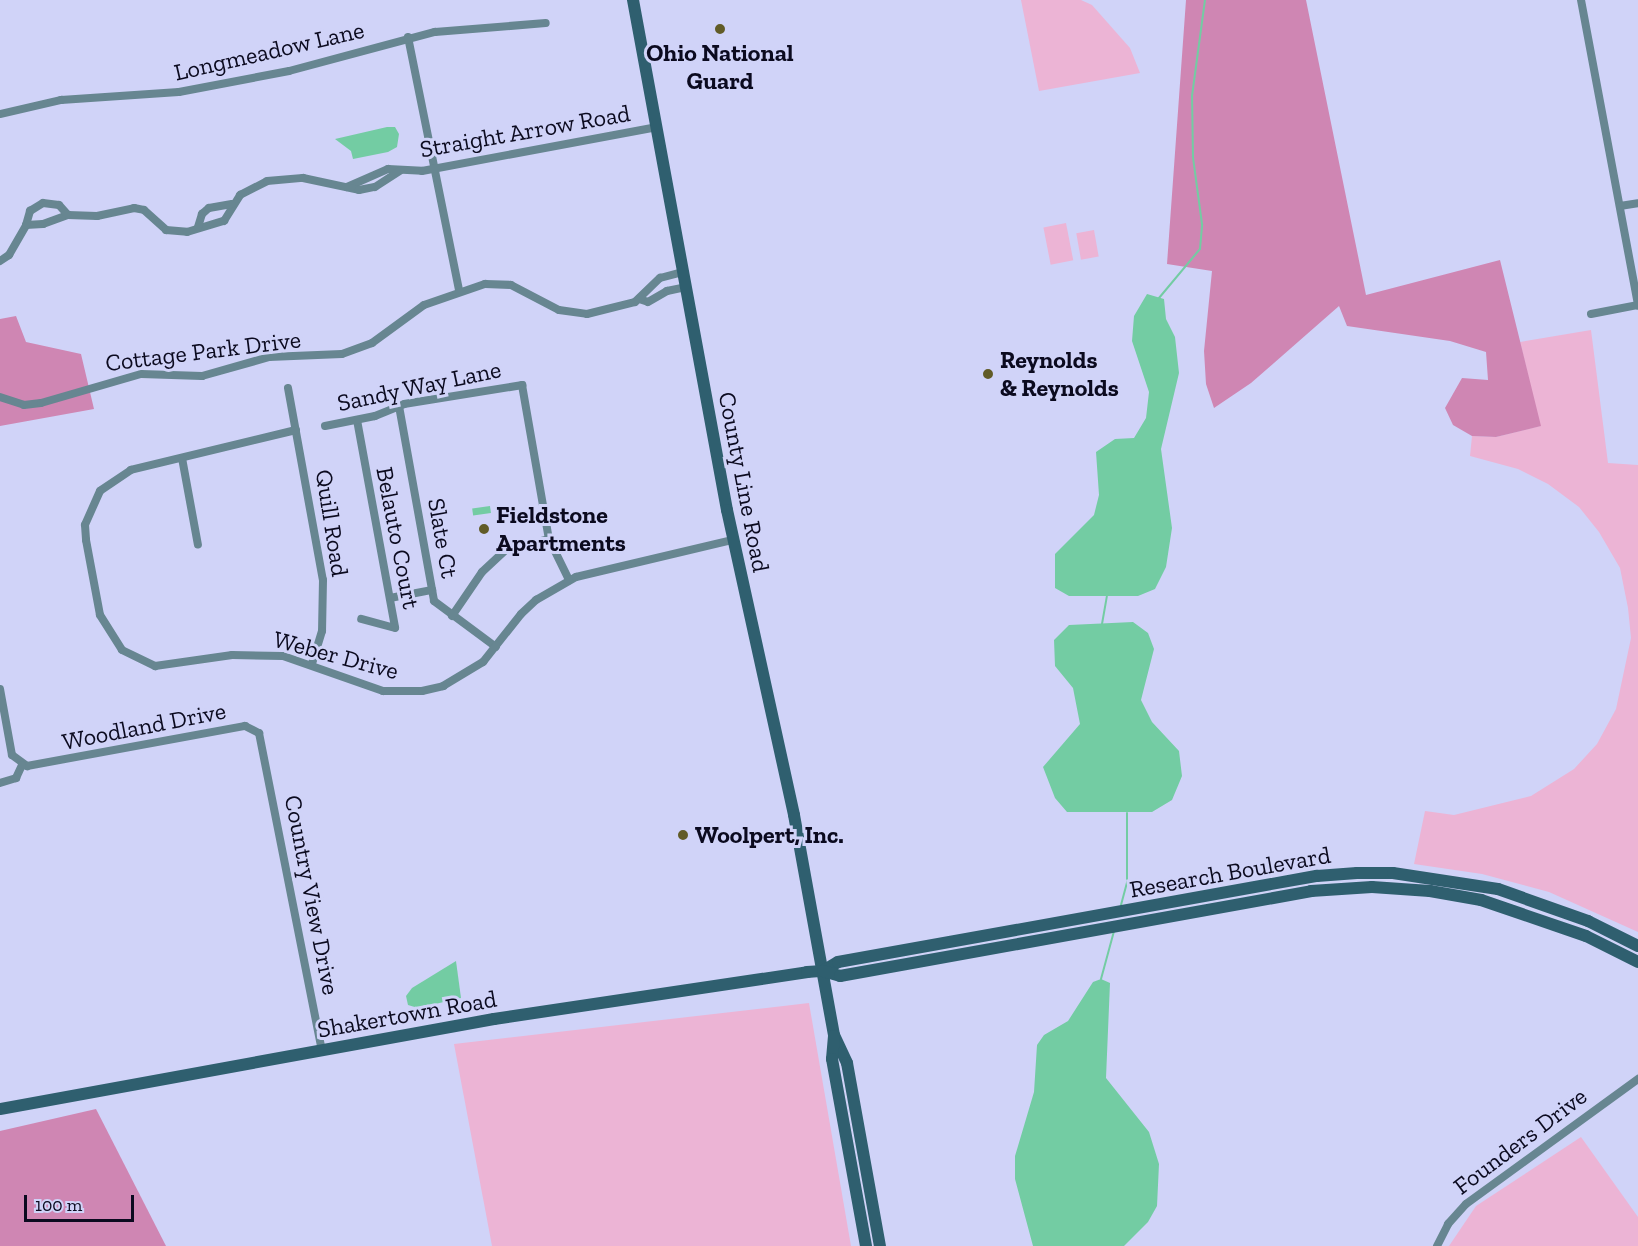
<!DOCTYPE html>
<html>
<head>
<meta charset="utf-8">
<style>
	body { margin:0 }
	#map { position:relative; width:1638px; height:1246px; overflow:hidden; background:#d0d3f8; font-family:"Zilla Slab",serif }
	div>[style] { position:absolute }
	.green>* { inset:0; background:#ecb4d5; transform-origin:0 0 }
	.forest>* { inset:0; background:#cf86b3 }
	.water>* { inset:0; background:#73cca3; transform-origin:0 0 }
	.stream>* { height:2px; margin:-1px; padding:0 1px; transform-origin:1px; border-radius:1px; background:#73cca3 }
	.street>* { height:8px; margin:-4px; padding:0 4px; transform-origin:4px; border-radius:4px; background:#678691 }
	.secondary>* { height:12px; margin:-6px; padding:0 6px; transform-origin:6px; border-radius:6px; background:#2f5f6f }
	.dots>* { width:16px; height:16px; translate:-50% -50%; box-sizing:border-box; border:3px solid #d0d3f8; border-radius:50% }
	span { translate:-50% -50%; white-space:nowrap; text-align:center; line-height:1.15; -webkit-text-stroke:6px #d0d3f8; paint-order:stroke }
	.street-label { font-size:24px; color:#0b0a1f }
	.poi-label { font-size:24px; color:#0b0a1f; font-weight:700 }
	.left { translate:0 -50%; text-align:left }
	.scale { position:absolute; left:24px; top:1195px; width:110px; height:27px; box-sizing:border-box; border:3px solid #0b0a1f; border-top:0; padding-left:8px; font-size:18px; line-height:21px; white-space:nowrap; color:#0b0a1f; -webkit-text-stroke:4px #d0d3f8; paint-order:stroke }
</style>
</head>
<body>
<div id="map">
	<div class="green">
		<i style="clip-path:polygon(1021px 0,1081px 0,1092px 5px,1130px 48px,1140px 73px,1039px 91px)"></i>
		<i style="left:1066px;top:223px;width:38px;height:23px;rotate:79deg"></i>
		<i style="left:1094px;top:230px;width:27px;height:18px;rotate:80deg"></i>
		<i style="clip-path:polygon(1591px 330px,1608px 463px,1638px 465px,1638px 932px,1549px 892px,1482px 874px,1414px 864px,1425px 811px,1454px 815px,1531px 796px,1574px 769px,1597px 744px,1616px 709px,1631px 638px,1628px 608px,1620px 568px,1599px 532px,1579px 507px,1548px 484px,1518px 469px,1470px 456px,1472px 436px,1496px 437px,1540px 426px,1520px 342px)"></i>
		<i style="clip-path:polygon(809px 1003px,851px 1246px,492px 1246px,454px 1044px)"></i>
		<i style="clip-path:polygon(1581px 1137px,1638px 1217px,1638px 1246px,1449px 1246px,1476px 1206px)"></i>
	</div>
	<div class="forest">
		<i style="clip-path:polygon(1186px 0,1306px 0,1366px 295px,1500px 260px,1541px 426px,1496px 437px,1472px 436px,1453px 425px,1445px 408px,1462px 378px,1488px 380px,1486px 352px,1450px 341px,1347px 326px,1339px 306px,1251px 383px,1214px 408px,1206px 384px,1204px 351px,1212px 271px,1167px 264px)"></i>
		<i style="clip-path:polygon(16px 316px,26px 342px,81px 354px,94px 409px,0 426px,0 319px)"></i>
		<i style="clip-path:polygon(96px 1109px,166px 1246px,0 1246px,0 1131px)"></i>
	</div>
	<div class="water">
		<i style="clip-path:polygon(387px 127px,395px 127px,399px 134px,397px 147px,388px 152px,353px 159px,351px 151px,335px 139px)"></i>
		<i style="clip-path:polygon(1147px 294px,1164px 299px,1166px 319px,1175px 337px,1179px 373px,1161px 449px,1172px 528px,1166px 567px,1155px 589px,1138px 596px,1069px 596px,1055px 588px,1055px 554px,1094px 515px,1099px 495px,1096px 452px,1115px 439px,1134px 438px,1146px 418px,1149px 392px,1132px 341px,1134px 316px)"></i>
		<i style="left:490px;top:506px;width:7px;height:18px;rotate:82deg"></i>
		<i style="clip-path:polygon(1133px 622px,1148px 633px,1154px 649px,1141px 700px,1152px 722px,1179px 751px,1182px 776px,1172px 800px,1152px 812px,1067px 812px,1055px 798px,1043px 767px,1080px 724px,1073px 688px,1055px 666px,1054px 640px,1069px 625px)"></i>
		<i style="clip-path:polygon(456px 961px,461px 998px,418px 1008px,408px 1005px,406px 996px,412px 988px)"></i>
		<i style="clip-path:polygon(1101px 979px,1110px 983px,1106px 1078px,1149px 1132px,1159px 1164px,1157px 1206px,1148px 1222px,1124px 1246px,1033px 1246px,1015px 1179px,1015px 1156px,1034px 1092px,1037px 1045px,1044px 1035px,1068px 1021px,1093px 982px)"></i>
	</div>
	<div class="stream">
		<i style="left:1159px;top:298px;width:64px;rotate:-50.1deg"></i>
		<i style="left:1200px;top:249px;width:25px;rotate:-85deg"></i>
		<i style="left:1202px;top:224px;width:68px;rotate:-97.7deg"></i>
		<i style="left:1193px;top:157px;width:61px;rotate:-90.9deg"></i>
		<i style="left:1192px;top:96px;width:97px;rotate:-82.3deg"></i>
		<i style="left:1102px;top:624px;width:28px;rotate:-80deg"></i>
		<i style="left:1121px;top:905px;width:24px;rotate:-75deg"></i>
		<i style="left:1127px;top:882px;width:69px;rotate:-90deg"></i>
		<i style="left:1101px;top:979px;width:50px;rotate:-74.8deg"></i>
	</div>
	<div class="street">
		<i style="left:1581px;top:0;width:311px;rotate:79.4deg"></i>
		<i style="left:408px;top:37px;width:258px;rotate:78.6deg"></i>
		<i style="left:0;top:114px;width:63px;rotate:-12.9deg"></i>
		<i style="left:61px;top:100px;width:118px;rotate:-3.9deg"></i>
		<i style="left:179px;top:92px;width:112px;rotate:-10.8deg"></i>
		<i style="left:289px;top:71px;width:151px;rotate:-15deg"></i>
		<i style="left:435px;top:32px;width:111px;rotate:-4.6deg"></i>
		<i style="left:347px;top:187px;width:45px;rotate:-23.7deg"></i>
		<i style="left:388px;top:169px;width:34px;rotate:3deg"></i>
		<i style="left:422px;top:171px;width:238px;rotate:-10.6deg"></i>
		<i style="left:1620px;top:206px;width:18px;rotate:-9deg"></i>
		<i style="left:26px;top:225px;width:17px;rotate:-3deg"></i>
		<i style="left:43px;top:224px;width:27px;rotate:-20deg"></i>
		<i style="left:68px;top:215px;width:29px;rotate:2deg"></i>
		<i style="left:97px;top:216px;width:38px;rotate:-12deg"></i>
		<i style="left:134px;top:208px;width:10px;rotate:11deg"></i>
		<i style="left:144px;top:210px;width:30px;rotate:42deg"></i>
		<i style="left:166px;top:230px;width:21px;rotate:5deg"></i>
		<i style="left:187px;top:232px;width:39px;rotate:-17deg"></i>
		<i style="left:224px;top:221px;width:31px;rotate:-58deg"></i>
		<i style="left:240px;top:195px;width:30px;rotate:-27deg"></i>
		<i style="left:267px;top:181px;width:36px;rotate:-5deg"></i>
		<i style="left:303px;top:178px;width:57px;rotate:12.1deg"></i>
		<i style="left:359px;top:190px;width:16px;rotate:-11deg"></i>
		<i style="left:375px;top:187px;width:30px;rotate:-33deg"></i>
		<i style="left:198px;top:227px;width:14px;rotate:-73deg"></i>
		<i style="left:202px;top:214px;width:9px;rotate:-41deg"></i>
		<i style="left:209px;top:208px;width:23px;rotate:-10deg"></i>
		<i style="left:0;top:261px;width:11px;rotate:-34deg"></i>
		<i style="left:9px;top:255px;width:34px;rotate:-60deg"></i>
		<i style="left:26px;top:225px;width:15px;rotate:-74deg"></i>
		<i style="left:30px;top:211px;width:15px;rotate:-32deg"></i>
		<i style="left:43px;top:203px;width:16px;rotate:7deg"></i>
		<i style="left:59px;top:205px;width:13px;rotate:48deg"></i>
		<i style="left:639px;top:299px;width:9px;rotate:18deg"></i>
		<i style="left:648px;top:302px;width:22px;rotate:-30deg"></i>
		<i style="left:667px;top:291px;width:19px;rotate:-12deg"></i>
		<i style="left:1591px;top:314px;width:48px;rotate:-10.8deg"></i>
		<i style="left:288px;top:388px;width:195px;rotate:79.7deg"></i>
		<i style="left:323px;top:580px;width:51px;rotate:91.1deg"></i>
		<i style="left:322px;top:631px;width:34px;rotate:107deg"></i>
		<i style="left:0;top:397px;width:25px;rotate:18deg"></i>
		<i style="left:24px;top:405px;width:17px;rotate:-7deg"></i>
		<i style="left:41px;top:403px;width:104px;rotate:-16.2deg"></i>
		<i style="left:141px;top:374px;width:61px;rotate:1.9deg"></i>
		<i style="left:202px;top:376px;width:70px;rotate:-15.8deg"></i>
		<i style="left:269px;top:357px;width:73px;rotate:-2.4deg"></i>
		<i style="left:342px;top:354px;width:32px;rotate:-20deg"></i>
		<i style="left:372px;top:343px;width:64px;rotate:-36.2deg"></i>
		<i style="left:424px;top:305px;width:65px;rotate:-19deg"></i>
		<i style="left:485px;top:284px;width:26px;rotate:2deg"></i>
		<i style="left:511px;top:285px;width:54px;rotate:27.5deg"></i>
		<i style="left:559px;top:310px;width:28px;rotate:8deg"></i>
		<i style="left:587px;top:314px;width:49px;rotate:-14deg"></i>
		<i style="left:635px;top:302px;width:35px;rotate:-44deg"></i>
		<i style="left:660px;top:278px;width:24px;rotate:-15deg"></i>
		<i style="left:399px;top:406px;width:198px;rotate:79.8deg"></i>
		<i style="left:434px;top:601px;width:77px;rotate:36.6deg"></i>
		<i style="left:357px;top:420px;width:211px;rotate:79.6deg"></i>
		<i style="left:395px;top:628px;width:35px;rotate:-165deg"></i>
		<i style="left:325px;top:426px;width:51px;rotate:-11.3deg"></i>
		<i style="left:375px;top:416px;width:31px;rotate:-22deg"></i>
		<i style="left:404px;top:404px;width:120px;rotate:-9.1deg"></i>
		<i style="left:522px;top:385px;width:156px;rotate:80.1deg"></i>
		<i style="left:549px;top:539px;width:46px;rotate:64deg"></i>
		<i style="left:296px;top:430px;width:170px;rotate:166.4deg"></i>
		<i style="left:131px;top:470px;width:37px;rotate:146deg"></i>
		<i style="left:100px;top:491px;width:37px;rotate:114deg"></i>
		<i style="left:85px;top:525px;width:15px;rotate:86deg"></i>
		<i style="left:86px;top:540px;width:76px;rotate:79.4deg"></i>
		<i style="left:100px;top:615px;width:41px;rotate:57.8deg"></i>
		<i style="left:122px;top:650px;width:37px;rotate:26deg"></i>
		<i style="left:155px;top:666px;width:78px;rotate:-8.1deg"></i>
		<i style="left:232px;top:655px;width:51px;rotate:1.1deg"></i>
		<i style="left:283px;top:656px;width:106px;rotate:19.3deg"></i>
		<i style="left:383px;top:691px;width:39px"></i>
		<i style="left:422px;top:691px;width:22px;rotate:-13deg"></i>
		<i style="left:443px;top:686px;width:47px;rotate:-31deg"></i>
		<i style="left:483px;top:662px;width:61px;rotate:-51.6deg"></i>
		<i style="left:521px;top:614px;width:21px;rotate:-43deg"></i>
		<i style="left:536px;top:600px;width:46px;rotate:-29.9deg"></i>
		<i style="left:576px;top:577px;width:161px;rotate:-13.3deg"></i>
		<i style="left:182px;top:458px;width:88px;rotate:79.6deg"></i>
		<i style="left:390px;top:598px;width:43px;rotate:-10.8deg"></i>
		<i style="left:452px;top:616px;width:53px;rotate:-55.7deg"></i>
		<i style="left:482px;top:572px;width:33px;rotate:-43deg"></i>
		<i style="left:506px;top:550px;width:44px;rotate:-14.3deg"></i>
		<i style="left:0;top:689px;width:67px;rotate:79.7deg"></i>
		<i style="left:12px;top:755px;width:19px;rotate:36deg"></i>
		<i style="left:27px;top:766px;width:222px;rotate:-10.4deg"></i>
		<i style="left:245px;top:726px;width:16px;rotate:27deg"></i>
		<i style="left:259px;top:733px;width:324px;rotate:78.8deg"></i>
		<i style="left:0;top:783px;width:17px;rotate:-17deg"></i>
		<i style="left:16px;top:778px;width:14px;rotate:-65deg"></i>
		<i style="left:1437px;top:1246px;width:25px;rotate:-63deg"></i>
		<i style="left:1448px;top:1224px;width:27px;rotate:-48deg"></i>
		<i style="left:1466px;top:1204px;width:213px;rotate:-36deg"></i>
	</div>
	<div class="secondary">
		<i style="left:633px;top:0;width:519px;rotate:79.56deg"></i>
		<i style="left:727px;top:510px;width:312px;rotate:77.6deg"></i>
		<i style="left:794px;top:815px;width:224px;rotate:79.7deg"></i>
		<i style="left:834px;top:1035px;width:31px;rotate:65deg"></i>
		<i style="left:847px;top:1063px;width:186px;rotate:79.8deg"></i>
		<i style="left:823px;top:971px;width:17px;rotate:-31deg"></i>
		<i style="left:838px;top:962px;width:487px;rotate:-10.2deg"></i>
		<i style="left:1317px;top:876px;width:40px;rotate:-4.3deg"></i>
		<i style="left:1357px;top:873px;width:36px"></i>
		<i style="left:1393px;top:873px;width:106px;rotate:8.7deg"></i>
		<i style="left:1498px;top:889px;width:96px;rotate:19.6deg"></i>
		<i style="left:1588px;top:921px;width:56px;rotate:26.6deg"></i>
		<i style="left:834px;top:1036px;width:23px;rotate:95deg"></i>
		<i style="left:832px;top:1059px;width:190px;rotate:79.7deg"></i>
		<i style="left:0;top:1109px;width:502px;rotate:-10.33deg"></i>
		<i style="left:494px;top:1019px;width:317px;rotate:-8.5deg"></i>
		<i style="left:807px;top:972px;width:16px;rotate:-4deg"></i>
		<i style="left:823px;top:971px;width:18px;rotate:16deg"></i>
		<i style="left:840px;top:976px;width:479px;rotate:-10.2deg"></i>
		<i style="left:1311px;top:891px;width:61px;rotate:-3.8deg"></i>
		<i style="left:1372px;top:887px;width:58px;rotate:3.9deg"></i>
		<i style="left:1430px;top:891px;width:52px;rotate:10deg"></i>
		<i style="left:1481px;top:900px;width:111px;rotate:18.9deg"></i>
		<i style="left:1586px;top:936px;width:58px;rotate:26.6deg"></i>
	</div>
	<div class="dots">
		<i style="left:720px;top:29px;background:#615b27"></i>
		<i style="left:988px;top:374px;background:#615b27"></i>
		<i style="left:484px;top:529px;background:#615b27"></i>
		<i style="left:683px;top:835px;background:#615b27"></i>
	</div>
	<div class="street-label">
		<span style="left:269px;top:51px;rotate:-13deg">Longmeadow Lane</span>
		<span style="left:525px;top:131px;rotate:-10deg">Straight Arrow Road</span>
		<span style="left:203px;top:351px;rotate:-7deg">Cottage Park Drive</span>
		<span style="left:419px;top:386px;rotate:-12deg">Sandy Way Lane</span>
		<span style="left:744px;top:482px;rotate:79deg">County Line Road</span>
		<span style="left:332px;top:523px;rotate:81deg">Quill Road</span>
		<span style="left:398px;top:538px;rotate:79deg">Belauto Court</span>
		<span style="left:443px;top:538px;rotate:80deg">Slate Ct</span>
		<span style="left:336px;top:655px;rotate:15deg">Weber Drive</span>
		<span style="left:144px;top:726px;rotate:-11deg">Woodland Drive</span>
		<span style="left:1230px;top:872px;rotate:-10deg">Research Boulevard</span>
		<span style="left:312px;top:895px;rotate:79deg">Country View Drive</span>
		<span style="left:407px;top:1014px;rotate:-10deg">Shakertown Road</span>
		<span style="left:1520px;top:1141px;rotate:-37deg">Founders Drive</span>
	</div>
	<div class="poi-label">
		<span style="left:720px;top:67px">Ohio National<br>Guard</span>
		<span class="left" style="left:1000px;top:374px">Reynolds<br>&amp; Reynolds</span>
		<span class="left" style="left:496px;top:529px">Fieldstone<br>Apartments</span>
		<span class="left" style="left:695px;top:835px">Woolpert, Inc.</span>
	</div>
	<div class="scale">100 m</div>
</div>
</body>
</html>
